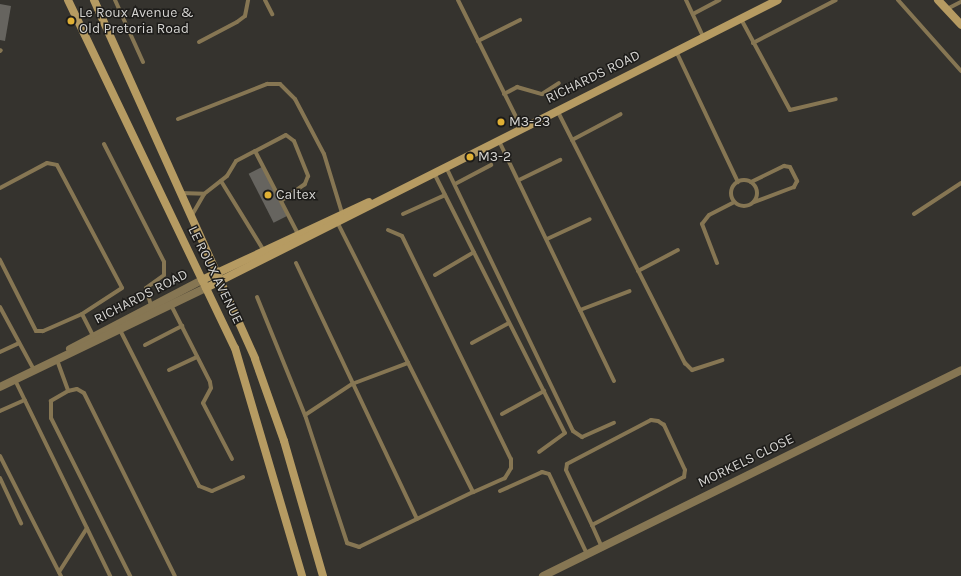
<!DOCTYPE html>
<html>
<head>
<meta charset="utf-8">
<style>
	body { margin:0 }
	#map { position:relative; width:961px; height:576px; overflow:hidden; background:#35332e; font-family:Karla,sans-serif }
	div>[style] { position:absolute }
	.building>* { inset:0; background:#66645f; transform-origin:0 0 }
	.lane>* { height:4px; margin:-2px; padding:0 2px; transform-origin:2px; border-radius:2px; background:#867653 }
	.lane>.ring { margin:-2px; padding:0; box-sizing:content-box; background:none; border:4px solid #867653; border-radius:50% }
	.street>* { height:8px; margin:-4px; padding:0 4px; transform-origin:4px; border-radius:4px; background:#867653 }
	.secondary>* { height:8px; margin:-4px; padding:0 4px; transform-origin:4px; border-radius:4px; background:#b69b62 }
	.dots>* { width:11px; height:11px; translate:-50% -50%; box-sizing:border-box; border:2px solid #1c1b19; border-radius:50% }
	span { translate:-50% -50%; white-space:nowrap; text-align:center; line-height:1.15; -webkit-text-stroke:3px #1c1b19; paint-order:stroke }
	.poi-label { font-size:14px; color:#d5d4d1 }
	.left { translate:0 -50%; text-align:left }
	.street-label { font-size:14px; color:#d5d4d1 }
</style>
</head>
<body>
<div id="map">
	<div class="building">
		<i style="clip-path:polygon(0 4px,11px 6px,5px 41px,0 40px)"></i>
		<i style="left:262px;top:167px;width:55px;height:15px;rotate:63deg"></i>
	</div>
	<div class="lane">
		<i style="left:115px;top:0;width:68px;rotate:65.7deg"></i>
		<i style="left:265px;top:0;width:16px;rotate:63deg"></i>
		<i style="left:458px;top:0;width:142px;rotate:63.6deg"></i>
		<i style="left:686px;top:0;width:40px;rotate:65deg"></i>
		<i style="left:898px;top:0;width:95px;rotate:48.4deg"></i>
		<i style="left:947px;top:9px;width:16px;rotate:-27deg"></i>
		<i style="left:693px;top:14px;width:30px;rotate:-28deg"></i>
		<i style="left:741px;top:19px;width:103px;rotate:61.7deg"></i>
		<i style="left:790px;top:110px;width:47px;rotate:-13.4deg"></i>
		<i style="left:478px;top:41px;width:47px;rotate:-26.6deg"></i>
		<i style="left:199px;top:42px;width:43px;rotate:-27.8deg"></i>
		<i style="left:237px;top:22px;width:10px;rotate:-37deg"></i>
		<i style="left:245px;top:16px;width:16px;rotate:-79deg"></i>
		<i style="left:753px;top:43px;width:93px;rotate:-27.4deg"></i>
		<i style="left:0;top:51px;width:1px;rotate:-45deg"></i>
		<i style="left:676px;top:51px;width:145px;rotate:64.7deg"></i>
		<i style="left:504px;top:94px;width:15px;rotate:-28deg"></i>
		<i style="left:517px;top:87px;width:26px;rotate:16deg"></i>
		<i style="left:542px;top:94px;width:20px;rotate:-33deg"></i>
		<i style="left:557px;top:110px;width:284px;rotate:63.2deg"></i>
		<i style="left:685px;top:363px;width:10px;rotate:45deg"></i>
		<i style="left:692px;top:370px;width:32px;rotate:-18deg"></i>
		<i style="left:178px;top:119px;width:96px;rotate:-21.5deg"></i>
		<i style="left:267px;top:84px;width:13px"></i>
		<i style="left:280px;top:84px;width:21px;rotate:45deg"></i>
		<i style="left:295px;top:99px;width:62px;rotate:62.2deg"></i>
		<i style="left:324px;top:154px;width:62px;rotate:73deg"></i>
		<i style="left:572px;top:140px;width:55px;rotate:-28deg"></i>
		<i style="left:499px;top:141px;width:266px;rotate:64.4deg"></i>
		<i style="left:104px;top:144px;width:132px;rotate:63deg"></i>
		<i style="left:164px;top:262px;width:13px;rotate:90deg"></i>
		<i style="left:164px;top:275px;width:22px;rotate:144deg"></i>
		<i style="left:146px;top:288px;width:19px;rotate:74deg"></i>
		<i style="left:255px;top:151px;width:96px;rotate:62.6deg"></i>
		<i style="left:446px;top:167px;width:293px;rotate:64.3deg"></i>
		<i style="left:573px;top:431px;width:11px;rotate:34deg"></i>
		<i style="left:582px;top:437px;width:35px;rotate:-24deg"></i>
		<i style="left:434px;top:173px;width:291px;rotate:63.3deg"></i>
		<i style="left:565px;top:433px;width:32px;rotate:144deg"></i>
		<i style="left:519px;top:180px;width:46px;rotate:-26deg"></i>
		<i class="ring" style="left:731px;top:180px;width:22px;height:22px"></i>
		<i style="left:221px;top:181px;width:82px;rotate:58.4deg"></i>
		<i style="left:751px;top:182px;width:37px;rotate:-26deg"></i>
		<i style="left:784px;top:166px;width:6px;rotate:9deg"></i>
		<i style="left:790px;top:167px;width:16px;rotate:63deg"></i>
		<i style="left:797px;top:181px;width:7px;rotate:117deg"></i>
		<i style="left:794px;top:187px;width:43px;rotate:159.4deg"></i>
		<i style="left:455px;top:184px;width:41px;rotate:-27.8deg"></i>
		<i style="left:0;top:188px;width:53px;rotate:-28deg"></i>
		<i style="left:47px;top:163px;width:10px;rotate:11deg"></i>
		<i style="left:57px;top:165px;width:139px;rotate:62.1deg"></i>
		<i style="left:122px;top:288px;width:48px;rotate:147deg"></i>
		<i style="left:82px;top:314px;width:43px;rotate:156.4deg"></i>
		<i style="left:43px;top:331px;width:7px;rotate:180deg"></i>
		<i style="left:36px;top:331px;width:80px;rotate:-116.9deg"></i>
		<i style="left:180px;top:193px;width:24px;rotate:2deg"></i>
		<i style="left:403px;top:214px;width:46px;rotate:-24.3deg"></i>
		<i style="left:914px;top:214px;width:56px;rotate:-33.4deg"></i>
		<i style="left:192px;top:215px;width:24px;rotate:-60deg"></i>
		<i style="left:204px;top:194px;width:29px;rotate:-38deg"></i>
		<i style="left:227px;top:176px;width:17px;rotate:-59deg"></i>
		<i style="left:236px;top:161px;width:56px;rotate:-27.5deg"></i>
		<i style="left:286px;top:135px;width:10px;rotate:37deg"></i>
		<i style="left:294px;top:141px;width:38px;rotate:68deg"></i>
		<i style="left:308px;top:176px;width:9px;rotate:111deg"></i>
		<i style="left:305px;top:184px;width:29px;rotate:145deg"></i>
		<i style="left:388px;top:230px;width:15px;rotate:23deg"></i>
		<i style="left:402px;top:236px;width:248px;rotate:64deg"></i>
		<i style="left:511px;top:459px;width:9px;rotate:90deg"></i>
		<i style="left:511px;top:468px;width:12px;rotate:121deg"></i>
		<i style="left:505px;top:478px;width:35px;rotate:156deg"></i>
		<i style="left:547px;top:239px;width:47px;rotate:-24.9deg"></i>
		<i style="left:296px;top:263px;width:283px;rotate:64.7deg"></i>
		<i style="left:717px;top:263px;width:42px;rotate:-111deg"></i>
		<i style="left:702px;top:224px;width:11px;rotate:-52deg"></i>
		<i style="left:709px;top:215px;width:28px;rotate:-27deg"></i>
		<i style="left:638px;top:271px;width:45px;rotate:-27.7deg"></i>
		<i style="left:435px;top:275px;width:45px;rotate:-30.5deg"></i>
		<i style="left:257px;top:297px;width:127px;rotate:67.9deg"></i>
		<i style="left:305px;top:415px;width:135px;rotate:71.8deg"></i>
		<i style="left:347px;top:543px;width:13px;rotate:18deg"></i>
		<i style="left:359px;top:547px;width:127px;rotate:-25.8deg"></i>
		<i style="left:473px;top:492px;width:301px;rotate:-116.7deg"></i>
		<i style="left:171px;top:305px;width:86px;rotate:63.1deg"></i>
		<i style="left:210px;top:382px;width:6px;rotate:81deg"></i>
		<i style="left:211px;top:388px;width:17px;rotate:118deg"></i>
		<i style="left:203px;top:403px;width:63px;rotate:62.6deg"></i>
		<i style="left:0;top:307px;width:72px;rotate:61.6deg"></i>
		<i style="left:580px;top:310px;width:53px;rotate:-20.8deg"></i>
		<i style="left:82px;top:314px;width:25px;rotate:63deg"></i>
		<i style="left:120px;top:330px;width:175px;rotate:63.1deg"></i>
		<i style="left:199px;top:486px;width:14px;rotate:21deg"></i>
		<i style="left:212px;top:491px;width:34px;rotate:-24deg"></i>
		<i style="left:472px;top:343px;width:42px;rotate:-28.4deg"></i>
		<i style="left:145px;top:345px;width:42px;rotate:-27.2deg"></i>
		<i style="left:0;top:352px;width:21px;rotate:-25deg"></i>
		<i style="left:57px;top:360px;width:33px;rotate:70deg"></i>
		<i style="left:68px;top:391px;width:9px;rotate:-13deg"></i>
		<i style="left:77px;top:389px;width:8px;rotate:30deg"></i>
		<i style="left:84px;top:393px;width:204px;rotate:63.6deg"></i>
		<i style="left:169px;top:370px;width:31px;rotate:-25deg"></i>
		<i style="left:15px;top:380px;width:218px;rotate:64.1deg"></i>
		<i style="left:68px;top:391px;width:20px;rotate:150deg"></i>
		<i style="left:51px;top:401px;width:17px;rotate:90deg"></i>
		<i style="left:51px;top:418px;width:177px;rotate:63.4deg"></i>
		<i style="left:0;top:411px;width:27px;rotate:-24deg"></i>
		<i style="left:502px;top:414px;width:48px;rotate:-28.7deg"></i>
		<i style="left:305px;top:415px;width:56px;rotate:-33.4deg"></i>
		<i style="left:352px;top:384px;width:60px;rotate:-20.6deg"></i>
		<i style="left:0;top:456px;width:135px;rotate:63.1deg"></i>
		<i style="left:0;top:478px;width:50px;rotate:65deg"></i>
		<i style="left:500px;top:491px;width:46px;rotate:-24.3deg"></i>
		<i style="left:542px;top:472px;width:7px;rotate:16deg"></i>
		<i style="left:549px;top:474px;width:89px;rotate:64.6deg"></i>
		<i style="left:592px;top:525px;width:104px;rotate:-27.6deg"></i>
		<i style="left:684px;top:477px;width:7px;rotate:-82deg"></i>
		<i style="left:685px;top:470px;width:50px;rotate:-115deg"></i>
		<i style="left:664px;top:425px;width:7px;rotate:-146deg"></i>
		<i style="left:658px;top:421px;width:7px;rotate:-172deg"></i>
		<i style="left:651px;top:420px;width:95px;rotate:152.4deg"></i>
		<i style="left:567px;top:464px;width:6px;rotate:99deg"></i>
		<i style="left:566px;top:470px;width:61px;rotate:64.7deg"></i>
		<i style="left:592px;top:525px;width:24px;rotate:66deg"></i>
		<i style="left:59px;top:572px;width:52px;rotate:-57.5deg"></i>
	</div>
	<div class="street">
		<i style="left:70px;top:349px;width:149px;rotate:-27.6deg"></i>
		<i style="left:0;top:387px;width:229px;rotate:-25.7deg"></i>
		<i style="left:543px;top:576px;width:466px;rotate:-26.2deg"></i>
	</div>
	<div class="secondary">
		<i style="left:68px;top:0;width:386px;rotate:64.4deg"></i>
		<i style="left:235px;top:348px;width:238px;rotate:73.6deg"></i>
		<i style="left:94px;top:0;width:393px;rotate:65.8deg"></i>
		<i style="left:255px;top:359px;width:87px;rotate:70.5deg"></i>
		<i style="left:284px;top:441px;width:141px;rotate:73.9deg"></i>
		<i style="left:938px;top:0;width:34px;rotate:47deg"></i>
		<i style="left:202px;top:280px;width:184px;rotate:-25deg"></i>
		<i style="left:206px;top:288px;width:640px;rotate:-26.73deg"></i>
	</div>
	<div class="dots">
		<i style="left:71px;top:21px;background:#e0b034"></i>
		<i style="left:501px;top:122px;background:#e0b034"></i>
		<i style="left:470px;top:157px;background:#e0b034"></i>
		<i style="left:268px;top:195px;background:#e0b034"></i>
	</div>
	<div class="poi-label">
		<span class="left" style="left:79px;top:21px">Le Roux Avenue &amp;<br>Old Pretoria Road</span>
		<span class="left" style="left:509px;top:122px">M3-23</span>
		<span class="left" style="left:478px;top:157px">M3-2</span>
		<span class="left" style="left:276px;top:195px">Caltex</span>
	</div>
	<div class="street-label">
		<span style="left:593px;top:77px;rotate:-26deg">RICHARDS ROAD</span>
		<span style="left:215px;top:275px;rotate:64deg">LE ROUX AVENUE</span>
		<span style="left:141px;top:297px;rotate:-27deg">RICHARDS ROAD</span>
		<span style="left:746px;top:461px;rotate:-26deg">MORKELS CLOSE</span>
	</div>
</div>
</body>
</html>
